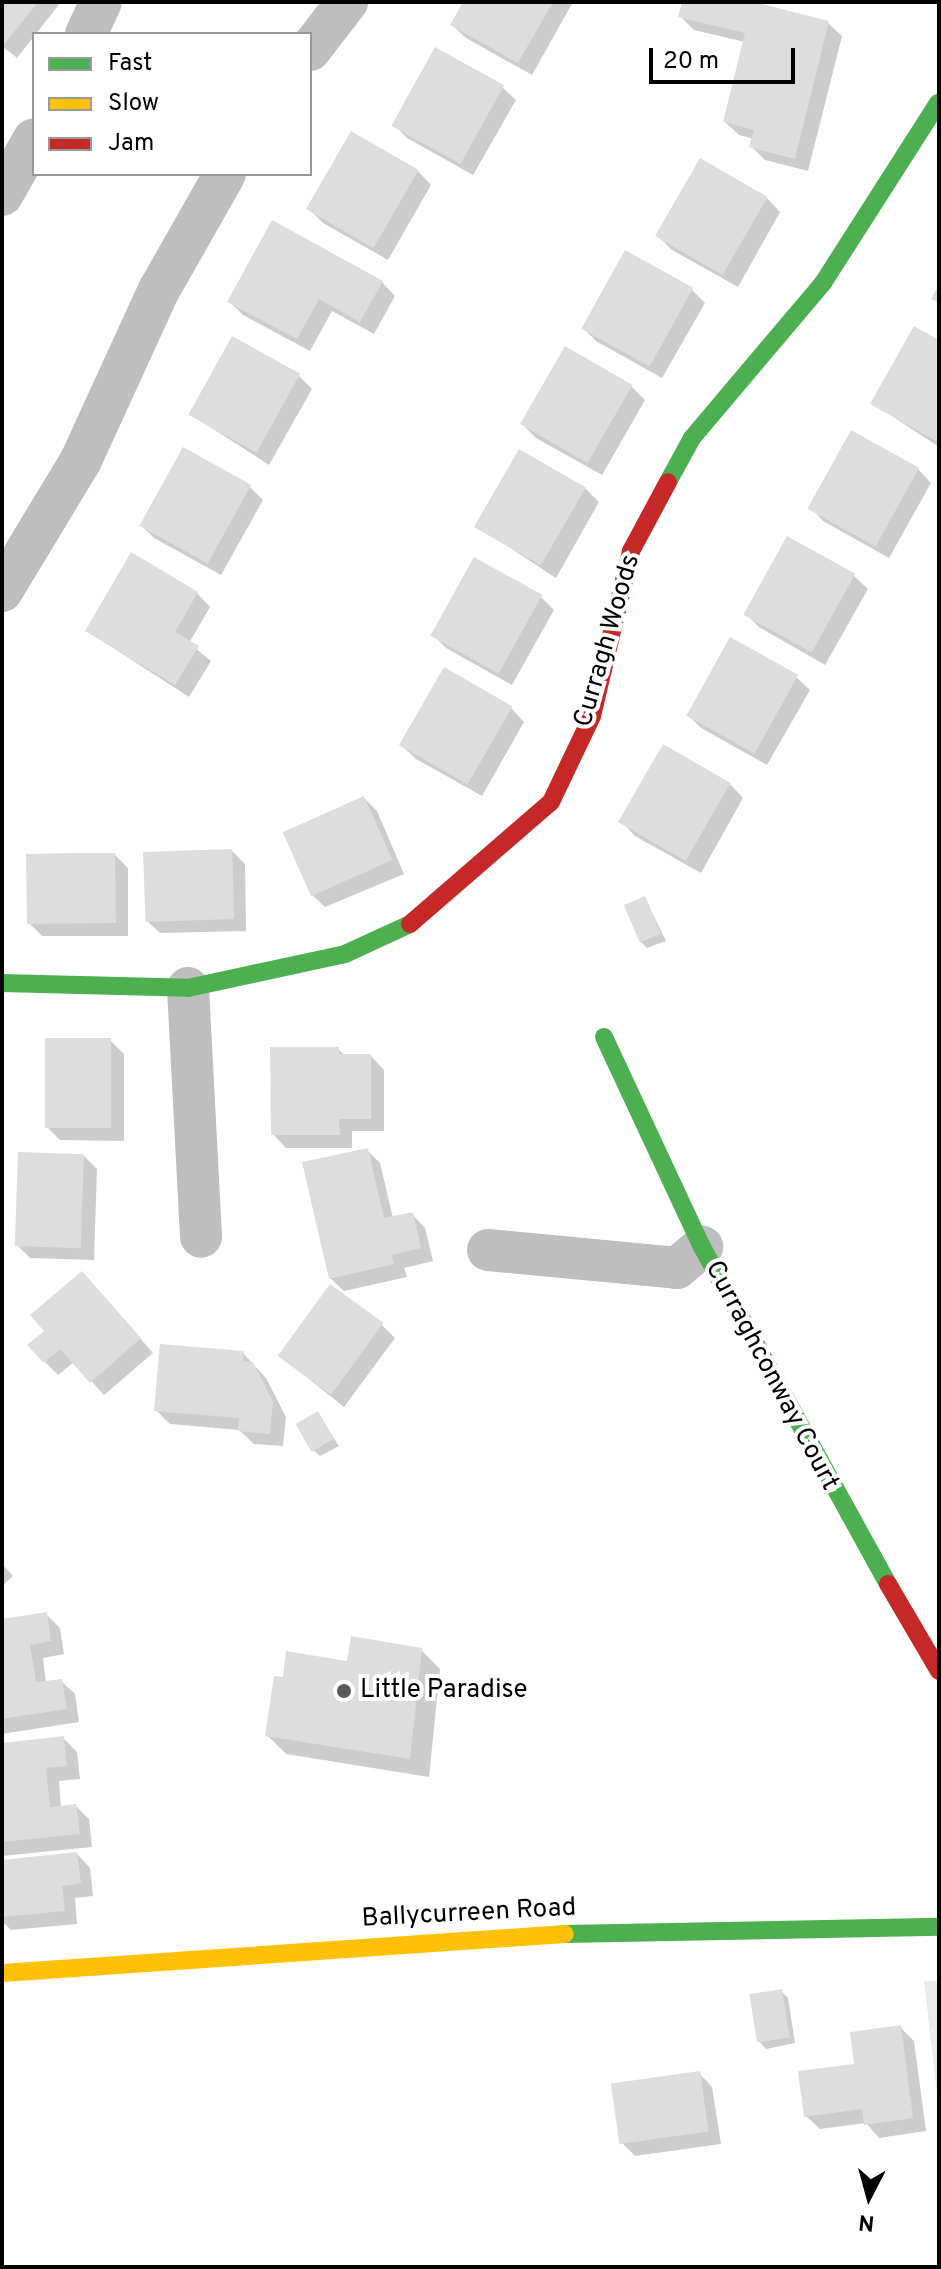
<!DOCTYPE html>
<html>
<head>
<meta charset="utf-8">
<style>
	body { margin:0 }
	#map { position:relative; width:941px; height:2269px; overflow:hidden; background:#fff; font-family:Overpass,sans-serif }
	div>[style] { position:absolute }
	.green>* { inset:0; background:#eaeaea }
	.shadow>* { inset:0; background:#0003 }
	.building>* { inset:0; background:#ddd; transform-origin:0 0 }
	.street>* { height:42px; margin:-21px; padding:0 21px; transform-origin:21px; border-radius:21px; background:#bebebe }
	.fast>* { height:18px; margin:-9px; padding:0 9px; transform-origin:9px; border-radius:9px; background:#4caf50 }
	.slow>* { height:18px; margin:-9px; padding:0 9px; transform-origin:9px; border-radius:9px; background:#ffc107 }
	.jam>* { height:18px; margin:-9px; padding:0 9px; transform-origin:9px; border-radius:9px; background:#c62828 }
	.dots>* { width:22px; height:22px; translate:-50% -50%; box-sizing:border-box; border:4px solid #fff; border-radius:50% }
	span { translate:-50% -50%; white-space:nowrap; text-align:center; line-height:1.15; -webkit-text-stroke:8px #fff; paint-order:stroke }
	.street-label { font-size:26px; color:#000 }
	.poi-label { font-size:26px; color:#000 }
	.left { translate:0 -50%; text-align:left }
	.frame { position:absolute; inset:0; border:4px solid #000; pointer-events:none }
	.legend { position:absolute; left:32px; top:32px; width:280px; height:144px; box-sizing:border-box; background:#fff; border:2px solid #999; margin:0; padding:10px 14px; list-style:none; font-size:24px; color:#000 }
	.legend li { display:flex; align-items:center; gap:16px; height:40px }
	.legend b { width:40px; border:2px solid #999 }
	.north { position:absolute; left:829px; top:2157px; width:80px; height:80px; -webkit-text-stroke:6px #fff; paint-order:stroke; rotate:186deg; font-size:22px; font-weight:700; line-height:32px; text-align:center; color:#000 }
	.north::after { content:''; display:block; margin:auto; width:28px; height:36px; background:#000; clip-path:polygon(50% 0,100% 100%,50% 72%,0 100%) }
	.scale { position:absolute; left:649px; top:48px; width:146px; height:36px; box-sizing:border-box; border:4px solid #000; border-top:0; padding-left:10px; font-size:24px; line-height:28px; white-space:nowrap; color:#000; -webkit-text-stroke:6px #fff; paint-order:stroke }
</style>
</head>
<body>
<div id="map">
	<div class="green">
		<i style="clip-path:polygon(924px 1981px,939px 1981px,939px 2111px)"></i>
	</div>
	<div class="shadow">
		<i style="clip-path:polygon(2px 2px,61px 2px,17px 58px,2px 46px)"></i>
		<i style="clip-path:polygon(465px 2px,573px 2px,532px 75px,466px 38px,452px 25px)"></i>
		<i style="clip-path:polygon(684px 2px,746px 2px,828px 23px,842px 36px,808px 171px,765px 160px,752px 147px,754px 139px,739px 135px,725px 122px,745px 42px,694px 30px,681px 17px)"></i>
		<i style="clip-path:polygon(502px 87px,516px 100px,473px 175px,407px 138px,394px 125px)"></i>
		<i style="clip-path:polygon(418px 171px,431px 185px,388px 260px,323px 223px,309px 209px)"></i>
		<i style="clip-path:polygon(767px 198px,780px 212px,738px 287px,672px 250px,658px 236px)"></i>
		<i style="clip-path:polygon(382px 282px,395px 296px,374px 334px,332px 311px,310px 351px,243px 315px,230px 302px)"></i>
		<i style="clip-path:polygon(691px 289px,705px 303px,662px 378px,596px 341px,583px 328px)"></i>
		<i style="clip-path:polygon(915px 328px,939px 342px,939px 447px,872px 403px)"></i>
		<i style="clip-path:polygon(299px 376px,312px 389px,269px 465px,190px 414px)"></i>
		<i style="clip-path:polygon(631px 386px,645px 400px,602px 475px,536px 438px,523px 425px)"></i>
		<i style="clip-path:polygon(519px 451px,585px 488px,599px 502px,556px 578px,477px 526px)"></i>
		<i style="clip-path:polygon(918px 469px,931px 483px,889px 558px,823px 521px,810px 507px)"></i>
		<i style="clip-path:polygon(250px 487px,263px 500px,221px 575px,154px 538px,141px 525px)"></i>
		<i style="clip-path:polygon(788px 539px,854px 576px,868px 589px,825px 665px,759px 627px,745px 613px)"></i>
		<i style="clip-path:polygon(197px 593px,210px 607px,189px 643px,211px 661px,189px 697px,87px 631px)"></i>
		<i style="clip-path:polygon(541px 597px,554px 610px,512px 685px,446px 648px,432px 634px)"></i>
		<i style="clip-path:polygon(796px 677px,810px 690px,767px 765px,701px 728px,688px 715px)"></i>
		<i style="clip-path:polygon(511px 708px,524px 722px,482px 796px,416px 759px,402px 746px)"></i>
		<i style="clip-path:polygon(730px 784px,743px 798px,701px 873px,635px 836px,622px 822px)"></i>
		<i style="clip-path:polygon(364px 798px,377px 811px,404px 874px,325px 907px,311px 894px)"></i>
		<i style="clip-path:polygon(232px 851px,245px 864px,246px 931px,160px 933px,146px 920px)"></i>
		<i style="clip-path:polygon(115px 855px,128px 868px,128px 936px,42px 936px,29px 923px)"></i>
		<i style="clip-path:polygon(645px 898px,666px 941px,647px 948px,640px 941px)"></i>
		<i style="clip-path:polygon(110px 1040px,124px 1054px,124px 1141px,60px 1140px,47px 1127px)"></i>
		<i style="clip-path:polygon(338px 1049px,346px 1056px,371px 1056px,384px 1070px,384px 1131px,352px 1131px,352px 1148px,286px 1148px,273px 1134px)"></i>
		<i style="clip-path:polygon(367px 1150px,380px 1163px,393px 1218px,412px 1214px,425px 1228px,433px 1261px,404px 1268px,407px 1277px,344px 1291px,330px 1278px)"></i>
		<i style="clip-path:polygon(84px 1156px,97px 1169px,94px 1260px,30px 1258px,17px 1245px)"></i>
		<i style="clip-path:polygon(95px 1287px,153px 1353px,104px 1395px,74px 1362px,58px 1375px,45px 1362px)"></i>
		<i style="clip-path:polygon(381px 1324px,395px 1338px,344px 1407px,280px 1356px)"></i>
		<i style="clip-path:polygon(243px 1353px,266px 1378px,286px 1417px,283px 1446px,254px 1444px,239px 1430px,170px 1424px,156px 1410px)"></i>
		<i style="clip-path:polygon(317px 1413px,339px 1446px,320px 1456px,313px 1450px)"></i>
		<i style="clip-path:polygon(2px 1564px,13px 1576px,2px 1586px)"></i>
		<i style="clip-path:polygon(46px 1614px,60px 1628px,64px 1654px,43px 1658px,46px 1683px,61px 1681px,75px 1694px,79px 1722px,2px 1734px,2px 1621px)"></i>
		<i style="clip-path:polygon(421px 1650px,440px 1669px,429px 1777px,286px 1754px,267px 1735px,284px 1679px)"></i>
		<i style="clip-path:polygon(63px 1738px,77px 1752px,80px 1779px,59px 1781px,61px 1807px,76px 1806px,89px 1819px,92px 1847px,2px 1856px,2px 1745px)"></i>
		<i style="clip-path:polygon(77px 1854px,90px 1868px,93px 1896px,75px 1898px,77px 1924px,11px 1930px,2px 1921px,2px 1862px)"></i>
		<i style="clip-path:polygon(781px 1991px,788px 1998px,795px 2043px,766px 2049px,760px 2042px)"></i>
		<i style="clip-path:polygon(900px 2027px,914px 2041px,926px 2131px,879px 2138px,866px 2123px,820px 2129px,806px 2116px)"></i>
		<i style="clip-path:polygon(699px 2073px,712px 2087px,721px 2144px,635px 2156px,622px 2143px)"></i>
	</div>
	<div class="building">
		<i style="clip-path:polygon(2px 2px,38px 2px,2px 47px)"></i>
		<i style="clip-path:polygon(463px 2px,553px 2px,518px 63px,450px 25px)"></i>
		<i style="clip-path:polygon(682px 2px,754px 2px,829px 21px,795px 159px,749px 147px,754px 130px,723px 122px,745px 33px,678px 17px)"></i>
		<i style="left:435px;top:47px;width:79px;height:90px;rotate:29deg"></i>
		<i style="left:351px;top:131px;width:78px;height:90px;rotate:30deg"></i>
		<i style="left:700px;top:158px;width:78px;height:90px;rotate:30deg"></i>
		<i style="clip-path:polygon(272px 220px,383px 281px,360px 322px,319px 299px,297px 339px,227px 302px)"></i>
		<i style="left:625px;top:250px;width:78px;height:90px;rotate:29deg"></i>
		<i style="clip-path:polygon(939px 285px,939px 303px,931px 299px)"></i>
		<i style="clip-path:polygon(914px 326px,939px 340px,938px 442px,870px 404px)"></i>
		<i style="left:232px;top:336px;width:78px;height:90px;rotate:29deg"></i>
		<i style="left:565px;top:346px;width:78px;height:90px;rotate:30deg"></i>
		<i style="left:851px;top:430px;width:78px;height:90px;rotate:29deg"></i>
		<i style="left:183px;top:447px;width:78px;height:90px;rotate:29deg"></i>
		<i style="left:519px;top:449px;width:77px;height:90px;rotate:30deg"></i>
		<i style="left:787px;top:536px;width:78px;height:90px;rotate:29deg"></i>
		<i style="clip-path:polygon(131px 552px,198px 592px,175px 632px,199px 646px,175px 685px,85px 631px)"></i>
		<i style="left:474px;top:557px;width:78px;height:90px;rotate:29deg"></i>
		<i style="left:730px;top:637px;width:78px;height:90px;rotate:29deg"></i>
		<i style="left:444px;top:667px;width:79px;height:90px;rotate:30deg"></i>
		<i style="left:663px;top:744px;width:78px;height:90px;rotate:30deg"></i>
		<i style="left:364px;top:796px;width:70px;height:89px;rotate:66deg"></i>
		<i style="left:232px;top:849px;width:70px;height:89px;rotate:88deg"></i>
		<i style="clip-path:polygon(71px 853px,115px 853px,116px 923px,27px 924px,26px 854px)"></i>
		<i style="left:645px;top:896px;width:41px;height:23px;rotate:67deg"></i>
		<i style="left:45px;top:1038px;width:66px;height:90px"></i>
		<i style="clip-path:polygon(270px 1047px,339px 1047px,339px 1054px,371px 1054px,371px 1119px,339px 1119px,340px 1135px,271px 1135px)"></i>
		<i style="clip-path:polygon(368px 1148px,384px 1218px,413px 1212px,421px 1248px,392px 1255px,394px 1264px,329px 1279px,302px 1162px)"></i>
		<i style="left:18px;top:1152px;width:66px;height:94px;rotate:2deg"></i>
		<i style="clip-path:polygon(82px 1271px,141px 1338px,90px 1383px,60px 1349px,44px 1363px,27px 1345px,44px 1331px,30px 1315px)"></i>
		<i style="left:330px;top:1284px;width:66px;height:89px;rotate:36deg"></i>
		<i style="clip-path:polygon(160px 1344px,244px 1351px,243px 1361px,253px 1362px,273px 1402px,270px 1434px,238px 1431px,239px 1418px,154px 1411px)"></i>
		<i style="left:318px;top:1411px;width:32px;height:26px;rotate:60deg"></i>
		<i style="clip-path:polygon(47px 1612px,51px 1641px,30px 1645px,36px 1682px,62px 1679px,67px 1709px,2px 1719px,2px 1619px)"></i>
		<i style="clip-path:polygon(351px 1636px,422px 1648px,410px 1759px,265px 1736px,274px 1676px,283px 1677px,286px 1651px,347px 1661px)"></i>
		<i style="clip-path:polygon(64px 1736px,67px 1766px,46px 1768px,50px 1807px,76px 1804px,80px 1834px,2px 1842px,2px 1743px)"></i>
		<i style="clip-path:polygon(77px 1852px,81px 1883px,62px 1886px,65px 1911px,2px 1917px,2px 1860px)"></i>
		<i style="left:782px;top:1989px;width:49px;height:33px;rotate:81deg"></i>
		<i style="clip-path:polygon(901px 2025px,913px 2118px,864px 2125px,862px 2109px,804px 2117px,798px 2071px,854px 2064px,850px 2032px)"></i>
		<i style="left:700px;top:2071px;width:61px;height:90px;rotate:82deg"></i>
	</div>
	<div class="street">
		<i style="left:86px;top:34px;width:35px;rotate:-65deg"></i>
		<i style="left:310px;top:50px;width:61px;rotate:-52.4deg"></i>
		<i style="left:2px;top:195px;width:64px;rotate:-60.3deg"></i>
		<i style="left:2px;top:591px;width:153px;rotate:-58.9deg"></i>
		<i style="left:81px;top:460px;width:187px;rotate:-65.4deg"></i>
		<i style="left:159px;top:290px;width:133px;rotate:-60.4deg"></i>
		<i style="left:188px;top:988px;width:249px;rotate:87deg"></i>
		<i style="left:488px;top:1250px;width:190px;rotate:5.4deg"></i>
		<i style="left:677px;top:1268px;width:33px;rotate:-40deg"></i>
	</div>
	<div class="fast">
		<i style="left:668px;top:482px;width:50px;rotate:-61.4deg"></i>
		<i style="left:692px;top:438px;width:203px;rotate:-49.8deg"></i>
		<i style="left:823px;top:283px;width:214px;rotate:-57.4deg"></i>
		<i style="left:2px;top:983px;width:186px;rotate:1.5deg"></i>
		<i style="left:188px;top:988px;width:161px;rotate:-12.2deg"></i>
		<i style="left:345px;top:954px;width:72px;rotate:-24.8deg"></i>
		<i style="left:604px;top:1037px;width:232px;rotate:65deg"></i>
		<i style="left:702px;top:1247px;width:385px;rotate:61.1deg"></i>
		<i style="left:565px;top:1934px;width:374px;rotate:-1.1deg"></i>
	</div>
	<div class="slow">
		<i style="left:2px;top:1973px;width:564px;rotate:-3.96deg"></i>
	</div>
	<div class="jam">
		<i style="left:410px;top:924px;width:186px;rotate:-40.9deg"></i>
		<i style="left:551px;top:802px;width:95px;rotate:-64.5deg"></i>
		<i style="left:592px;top:716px;width:170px;rotate:-76.7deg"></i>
		<i style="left:631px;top:551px;width:78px;rotate:-61.8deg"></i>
		<i style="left:888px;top:1584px;width:101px;rotate:59.6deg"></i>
	</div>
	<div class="dots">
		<i style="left:344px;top:1691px;background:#595959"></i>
	</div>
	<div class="street-label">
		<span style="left:608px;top:641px;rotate:-74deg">Curragh Woods</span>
		<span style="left:771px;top:1376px;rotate:62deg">Curraghconway Court</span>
		<span style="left:469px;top:1914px;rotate:-3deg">Ballycurreen Road</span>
	</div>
	<div class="poi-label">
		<span class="left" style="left:360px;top:1691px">Little Paradise</span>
	</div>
	<div class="frame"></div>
	<ul class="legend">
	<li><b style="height:10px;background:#4caf50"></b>Fast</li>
	<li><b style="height:10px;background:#ffc107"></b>Slow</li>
	<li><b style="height:10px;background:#c62828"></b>Jam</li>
	</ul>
	<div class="north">N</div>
	<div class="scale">20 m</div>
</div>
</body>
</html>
